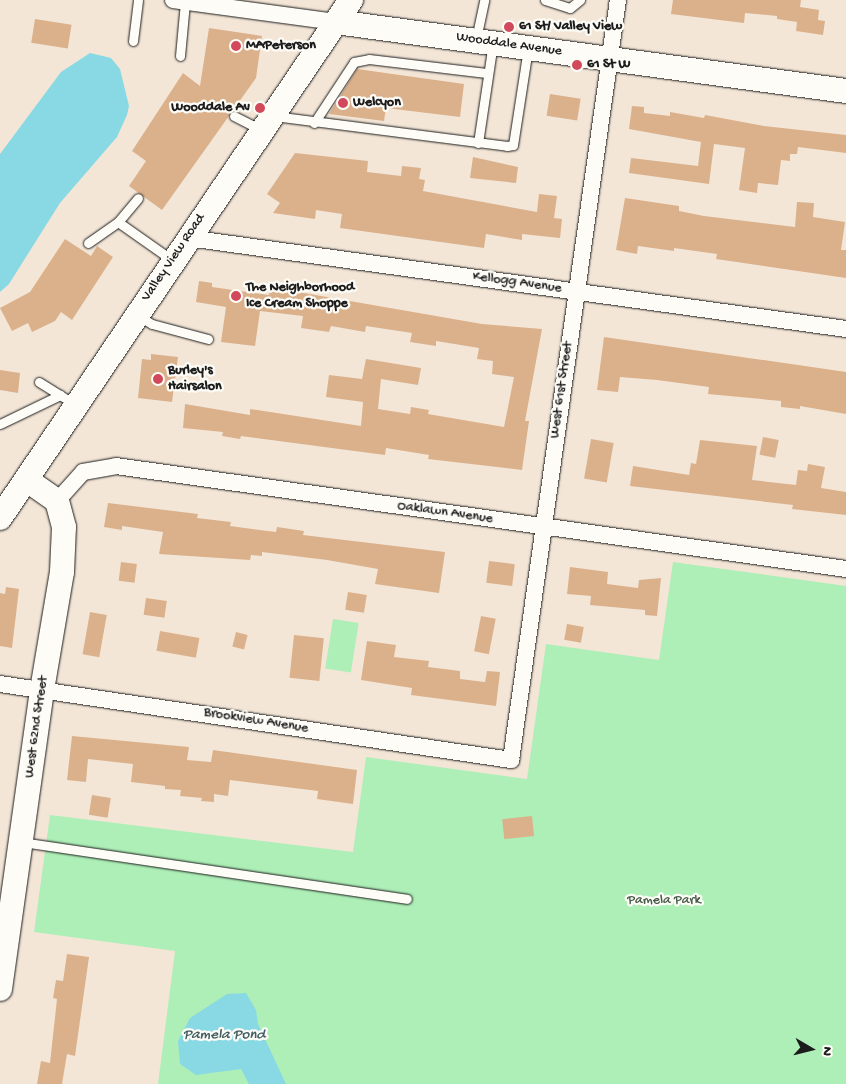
<!DOCTYPE html>
<html>
<head>
<meta charset="utf-8">
<style>
	body { margin:0 }
	#map { position:relative; width:846px; height:1084px; overflow:hidden; background:#f3e6d7; font-family:"Gochi Hand",sans-serif }
	div>[style] { position:absolute }
	.green>* { inset:0; background:#aeefb7; transform-origin:0 0 }
	.water>* { inset:0; background:#89d9e5 }
	.building>* { inset:0; background:#dbb18c; transform-origin:0 0 }
	.roads { filter:drop-shadow(0 0 1px #1c1c1c) drop-shadow(0 0 1px #1c1c1c) }
	.lane>* { height:9px; margin:-4.5px; padding:0 4.5px; transform-origin:4.5px; border-radius:4.5px; background:#fdfcf7 }
	.street>* { height:16px; margin:-8px; padding:0 8px; transform-origin:8px; border-radius:8px; background:#fdfcf7 }
	.secondary>* { height:24px; margin:-12px; padding:0 12px; transform-origin:12px; border-radius:12px; background:#fdfcf7 }
	.dots>* { width:14px; height:14px; translate:-50% -50%; box-sizing:border-box; border:2px solid #fdfcf7; border-radius:50% }
	span { translate:-50% -50%; white-space:nowrap; text-align:center; line-height:1.15; -webkit-text-stroke:4.5px #fdfcf7; paint-order:stroke }
	.poi-label { font-size:14px; color:#1c1c1c; font-weight:700 }
	.left { translate:0 -50%; text-align:left }
	.right { translate:-100% -50%; text-align:right }
	.street-label { font-size:14px; color:#1c1c1c }
	.park-label { font-size:14px; color:#485b4a }
	.water-label { font-size:15px; color:#425e62; font-style:italic }
	.north { position:absolute; left:786px; top:1024px; width:50px; height:50px; -webkit-text-stroke:4px #fdfcf7; paint-order:stroke; rotate:98deg; font-size:14px; font-weight:700; line-height:20px; text-align:center; color:#1c1c1c }
	.north::after { content:''; display:block; margin:auto; width:18px; height:22px; background:#1c1c1c; clip-path:polygon(50% 0,100% 100%,50% 72%,0 100%) }
</style>
</head>
<body>
<div id="map">
	<div class="green">
		<i style="clip-path:polygon(673px 562px,846px 586px,846px 1084px,158px 1084px,175px 951px,34px 932px,50px 815px,353px 852px,366px 757px,527px 779px,546px 644px,659px 660px)"></i>
		<i style="left:333px;top:619px;width:26px;height:50px;rotate:9deg"></i>
	</div>
	<div class="water">
		<i style="clip-path:polygon(90px 53px,111px 58px,120px 69px,129px 106px,127px 115px,117px 137px,60px 203px,9px 284px,0 292px,0 154px,61px 72px)"></i>
		<i style="clip-path:polygon(246px 993px,256px 1010px,258px 1024px,286px 1084px,249px 1084px,241px 1069px,196px 1075px,180px 1064px,178px 1041px,190px 1018px,227px 994px)"></i>
	</div>
	<div class="building">
		<i style="clip-path:polygon(673px 0,801px 0,800px 7px,819px 10px,818px 20px,825px 21px,823px 35px,796px 31px,797px 22px,777px 19px,777px 16px,745px 13px,744px 23px,671px 14px)"></i>
		<i style="left:35px;top:19px;width:37px;height:24px;rotate:9deg"></i>
		<i style="clip-path:polygon(209px 28px,262px 36px,256px 78px,162px 210px,129px 186px,146px 161px,132px 151px,183px 73px,200px 86px)"></i>
		<i style="clip-path:polygon(357px 69px,464px 84px,460px 117px,386px 108px,384px 121px,329px 114px)"></i>
		<i style="left:550px;top:94px;width:31px;height:22px;rotate:9deg"></i>
		<i style="clip-path:polygon(632px 106px,644px 107px,644px 113px,670px 116px,670px 112px,704px 118px,705px 115px,764px 126px,846px 135px,846px 153px,798px 147px,797px 154px,790px 154px,790px 161px,781px 160px,778px 185px,758px 183px,757px 193px,739px 190px,745px 148px,714px 144px,709px 184px,629px 173px,631px 158px,698px 166px,701px 142px,629px 129px)"></i>
		<i style="clip-path:polygon(295px 153px,368px 161px,367px 172px,401px 176px,402px 166px,421px 168px,419px 179px,425px 180px,423px 191px,537px 212px,539px 194px,557px 196px,554px 218px,562px 219px,560px 238px,522px 234px,522px 240px,486px 234px,484px 248px,340px 228px,342px 214px,316px 210px,315px 219px,273px 213px,280px 203px,267px 194px)"></i>
		<i style="clip-path:polygon(473px 157px,518px 167px,516px 183px,470px 178px)"></i>
		<i style="clip-path:polygon(625px 198px,679px 206px,679px 211px,704px 216px,795px 227px,797px 202px,814px 203px,813px 217px,845px 222px,841px 250px,846px 250px,846px 278px,716px 259px,717px 254px,674px 248px,674px 251px,638px 246px,637px 254px,616px 250px)"></i>
		<i style="clip-path:polygon(65px 239px,91px 256px,97px 246px,113px 257px,72px 320px,61px 312px,55px 321px,32px 332px,28px 323px,12px 331px,0 308px,30px 292px)"></i>
		<i style="clip-path:polygon(199px 281px,212px 283px,212px 287px,269px 295px,270px 289px,298px 292px,482px 324px,542px 329px,525px 421px,529px 421px,522px 470px,428px 459px,429px 455px,386px 448px,385px 455px,241px 436px,240px 439px,222px 436px,223px 432px,183px 428px,185px 404px,250px 415px,250px 409px,361px 426px,363px 402px,326px 397px,329px 375px,362px 379px,366px 359px,421px 368px,418px 385px,381px 379px,378px 409px,410px 414px,411px 407px,429px 410px,428px 414px,504px 427px,514px 377px,492px 374px,493px 361px,477px 359px,479px 348px,436px 341px,436px 346px,410px 342px,412px 333px,366px 326px,365px 332px,331px 326px,329px 332px,301px 328px,303px 316px,260px 311px,255px 346px,221px 342px,226px 307px,196px 302px)"></i>
		<i style="clip-path:polygon(604px 337px,846px 372px,846px 414px,800px 406px,800px 409px,781px 407px,781px 401px,708px 394px,709px 387px,657px 380px,620px 377px,618px 392px,597px 390px)"></i>
		<i style="clip-path:polygon(151px 354px,178px 357px,172px 402px,138px 398px,142px 359px,151px 360px)"></i>
		<i style="clip-path:polygon(0 370px,20px 373px,18px 393px,0 390px)"></i>
		<i style="left:763px;top:437px;width:16px;height:18px;rotate:11deg"></i>
		<i style="left:591px;top:439px;width:23px;height:40px;rotate:10deg"></i>
		<i style="clip-path:polygon(700px 440px,757px 446px,752px 480px,796px 485px,798px 470px,807px 471px,808px 464px,825px 467px,821px 488px,846px 492px,846px 515px,792px 509px,793px 505px,630px 486px,633px 466px,689px 475px,691px 463px,696px 464px)"></i>
		<i style="clip-path:polygon(108px 503px,198px 514px,197px 518px,231px 522px,230px 526px,276px 532px,277px 527px,304px 531px,303px 535px,445px 552px,439px 593px,375px 584px,378px 569px,327px 560px,262px 552px,262px 556px,251px 555px,250px 560px,159px 554px,163px 532px,122px 526px,122px 530px,104px 527px)"></i>
		<i style="left:489px;top:561px;width:26px;height:22px;rotate:7deg"></i>
		<i style="left:121px;top:562px;width:16px;height:19px;rotate:7deg"></i>
		<i style="clip-path:polygon(570px 567px,608px 572px,607px 584px,638px 588px,639px 580px,661px 578px,657px 616px,645px 615px,645px 610px,590px 605px,591px 596px,567px 594px)"></i>
		<i style="clip-path:polygon(6px 587px,19px 589px,12px 648px,0 646px,0 593px,5px 594px)"></i>
		<i style="left:348px;top:592px;width:19px;height:18px;rotate:9deg"></i>
		<i style="left:146px;top:598px;width:21px;height:17px;rotate:8deg"></i>
		<i style="left:90px;top:612px;width:17px;height:43px;rotate:10deg"></i>
		<i style="left:481px;top:616px;width:15px;height:36px;rotate:11deg"></i>
		<i style="left:567px;top:624px;width:17px;height:16px;rotate:10deg"></i>
		<i style="left:160px;top:631px;width:40px;height:20px;rotate:10deg"></i>
		<i style="left:236px;top:632px;width:12px;height:15px;rotate:14deg"></i>
		<i style="left:294px;top:635px;width:30px;height:43px;rotate:6deg"></i>
		<i style="clip-path:polygon(367px 641px,396px 645px,394px 657px,429px 661px,428px 667px,460px 671px,460px 679px,485px 682px,487px 671px,500px 672px,496px 706px,411px 695px,412px 688px,361px 680px)"></i>
		<i style="clip-path:polygon(72px 736px,189px 747px,187px 760px,211px 762px,213px 750px,357px 770px,353px 804px,317px 799px,318px 791px,230px 780px,228px 796px,214px 794px,214px 802px,201px 801px,202px 798px,180px 796px,181px 790px,165px 789px,165px 786px,131px 782px,133px 764px,88px 759px,86px 782px,67px 780px)"></i>
		<i style="left:92px;top:795px;width:19px;height:20px;rotate:9deg"></i>
		<i style="left:532px;top:816px;width:20px;height:30px;rotate:84deg"></i>
		<i style="clip-path:polygon(67px 954px,89px 957px,75px 1056px,67px 1054px,62px 1084px,37px 1084px,41px 1061px,50px 1063px,57px 999px,53px 998px,56px 980px,63px 981px)"></i>
	</div>
	<div class="roads">
		<div class="lane">
			<i style="left:545px;top:0;width:26px;rotate:18deg"></i>
			<i style="left:570px;top:8px;width:13px;rotate:-39deg"></i>
			<i style="left:476px;top:39px;width:40px;rotate:-78deg"></i>
			<i style="left:133px;top:41px;width:41px;rotate:-83deg"></i>
			<i style="left:180px;top:56px;width:54px;rotate:-84.7deg"></i>
			<i style="left:234px;top:116px;width:30px;rotate:27deg"></i>
			<i style="left:274px;top:116px;width:235px;rotate:7.3deg"></i>
			<i style="left:507px;top:146px;width:6px;rotate:-9deg"></i>
			<i style="left:513px;top:145px;width:98px;rotate:-81.2deg"></i>
			<i style="left:314px;top:123px;width:73px;rotate:-56.7deg"></i>
			<i style="left:354px;top:62px;width:15px;rotate:-11deg"></i>
			<i style="left:369px;top:59px;width:118px;rotate:6.8deg"></i>
			<i style="left:478px;top:143px;width:101px;rotate:-81.5deg"></i>
			<i style="left:118px;top:222px;width:66px;rotate:35.1deg"></i>
			<i style="left:88px;top:243px;width:37px;rotate:-35deg"></i>
			<i style="left:118px;top:222px;width:31px;rotate:-50deg"></i>
			<i style="left:139px;top:316px;width:15px;rotate:32deg"></i>
			<i style="left:152px;top:324px;width:58px;rotate:15deg"></i>
			<i style="left:39px;top:382px;width:44px;rotate:31.9deg"></i>
			<i style="left:0;top:424px;width:67px;rotate:-25.8deg"></i>
			<i style="left:22px;top:842px;width:389px;rotate:8.4deg"></i>
		</div>
		<div class="street">
			<i style="left:173px;top:0;width:164px;rotate:7.7deg"></i>
			<i style="left:188px;top:238px;width:664px;rotate:7.87deg"></i>
			<i style="left:57px;top:501px;width:39px;rotate:-48deg"></i>
			<i style="left:83px;top:472px;width:34px;rotate:-10deg"></i>
			<i style="left:116px;top:466px;width:737px;rotate:8.03deg"></i>
			<i style="left:0;top:684px;width:517px;rotate:8.46deg"></i>
			<i style="left:511px;top:760px;width:767px;rotate:-81.99deg"></i>
		</div>
		<div class="secondary">
			<i style="left:336px;top:22px;width:515px;rotate:7.7deg"></i>
			<i style="left:0;top:518px;width:626px;rotate:-55.88deg"></i>
			<i style="left:0;top:989px;width:302px;rotate:-82deg"></i>
			<i style="left:42px;top:690px;width:120px;rotate:-80.4deg"></i>
			<i style="left:62px;top:572px;width:45px;rotate:-87.5deg"></i>
			<i style="left:64px;top:527px;width:27px;rotate:-105deg"></i>
			<i style="left:57px;top:501px;width:37px;rotate:-145deg"></i>
		</div>
	</div>
	<div class="dots">
		<i style="left:509px;top:27px;background:#d1495b"></i>
		<i style="left:236px;top:46px;background:#d1495b"></i>
		<i style="left:577px;top:65px;background:#d1495b"></i>
		<i style="left:343px;top:103px;background:#d1495b"></i>
		<i style="left:260px;top:108px;background:#d1495b"></i>
		<i style="left:236px;top:296px;background:#d1495b"></i>
		<i style="left:158px;top:379px;background:#d1495b"></i>
	</div>
	<div class="poi-label">
		<span class="left" style="left:519px;top:27px">61 St/ Valley View</span>
		<span class="left" style="left:246px;top:46px">MAPeterson</span>
		<span class="left" style="left:587px;top:65px">61 St W</span>
		<span class="left" style="left:353px;top:103px">Welcyon</span>
		<span class="right" style="left:250px;top:108px">Wooddale Av</span>
		<span class="left" style="left:246px;top:296px">The Neighborhood<br>Ice Cream Shoppe</span>
		<span class="left" style="left:168px;top:379px">Burley's<br>Hairsalon</span>
	</div>
	<div class="street-label">
		<span style="left:509px;top:45px;rotate:8deg">Wooddale Avenue</span>
		<span style="left:174px;top:258px;rotate:-56deg">Valley View Road</span>
		<span style="left:517px;top:283px;rotate:8deg">Kellogg Avenue</span>
		<span style="left:562px;top:390px;rotate:-82deg">West 61st Street</span>
		<span style="left:445px;top:513px;rotate:8deg">Oaklawn Avenue</span>
		<span style="left:256px;top:721px;rotate:9deg">Brookview Avenue</span>
		<span style="left:37px;top:727px;rotate:-82deg">West 62nd Street</span>
	</div>
	<div class="park-label">
		<span style="left:664px;top:901px">Pamela Park</span>
	</div>
	<div class="water-label">
		<span style="left:224px;top:1036px">Pamela Pond</span>
	</div>
	<div class="north">N</div>
</div>
</body>
</html>
